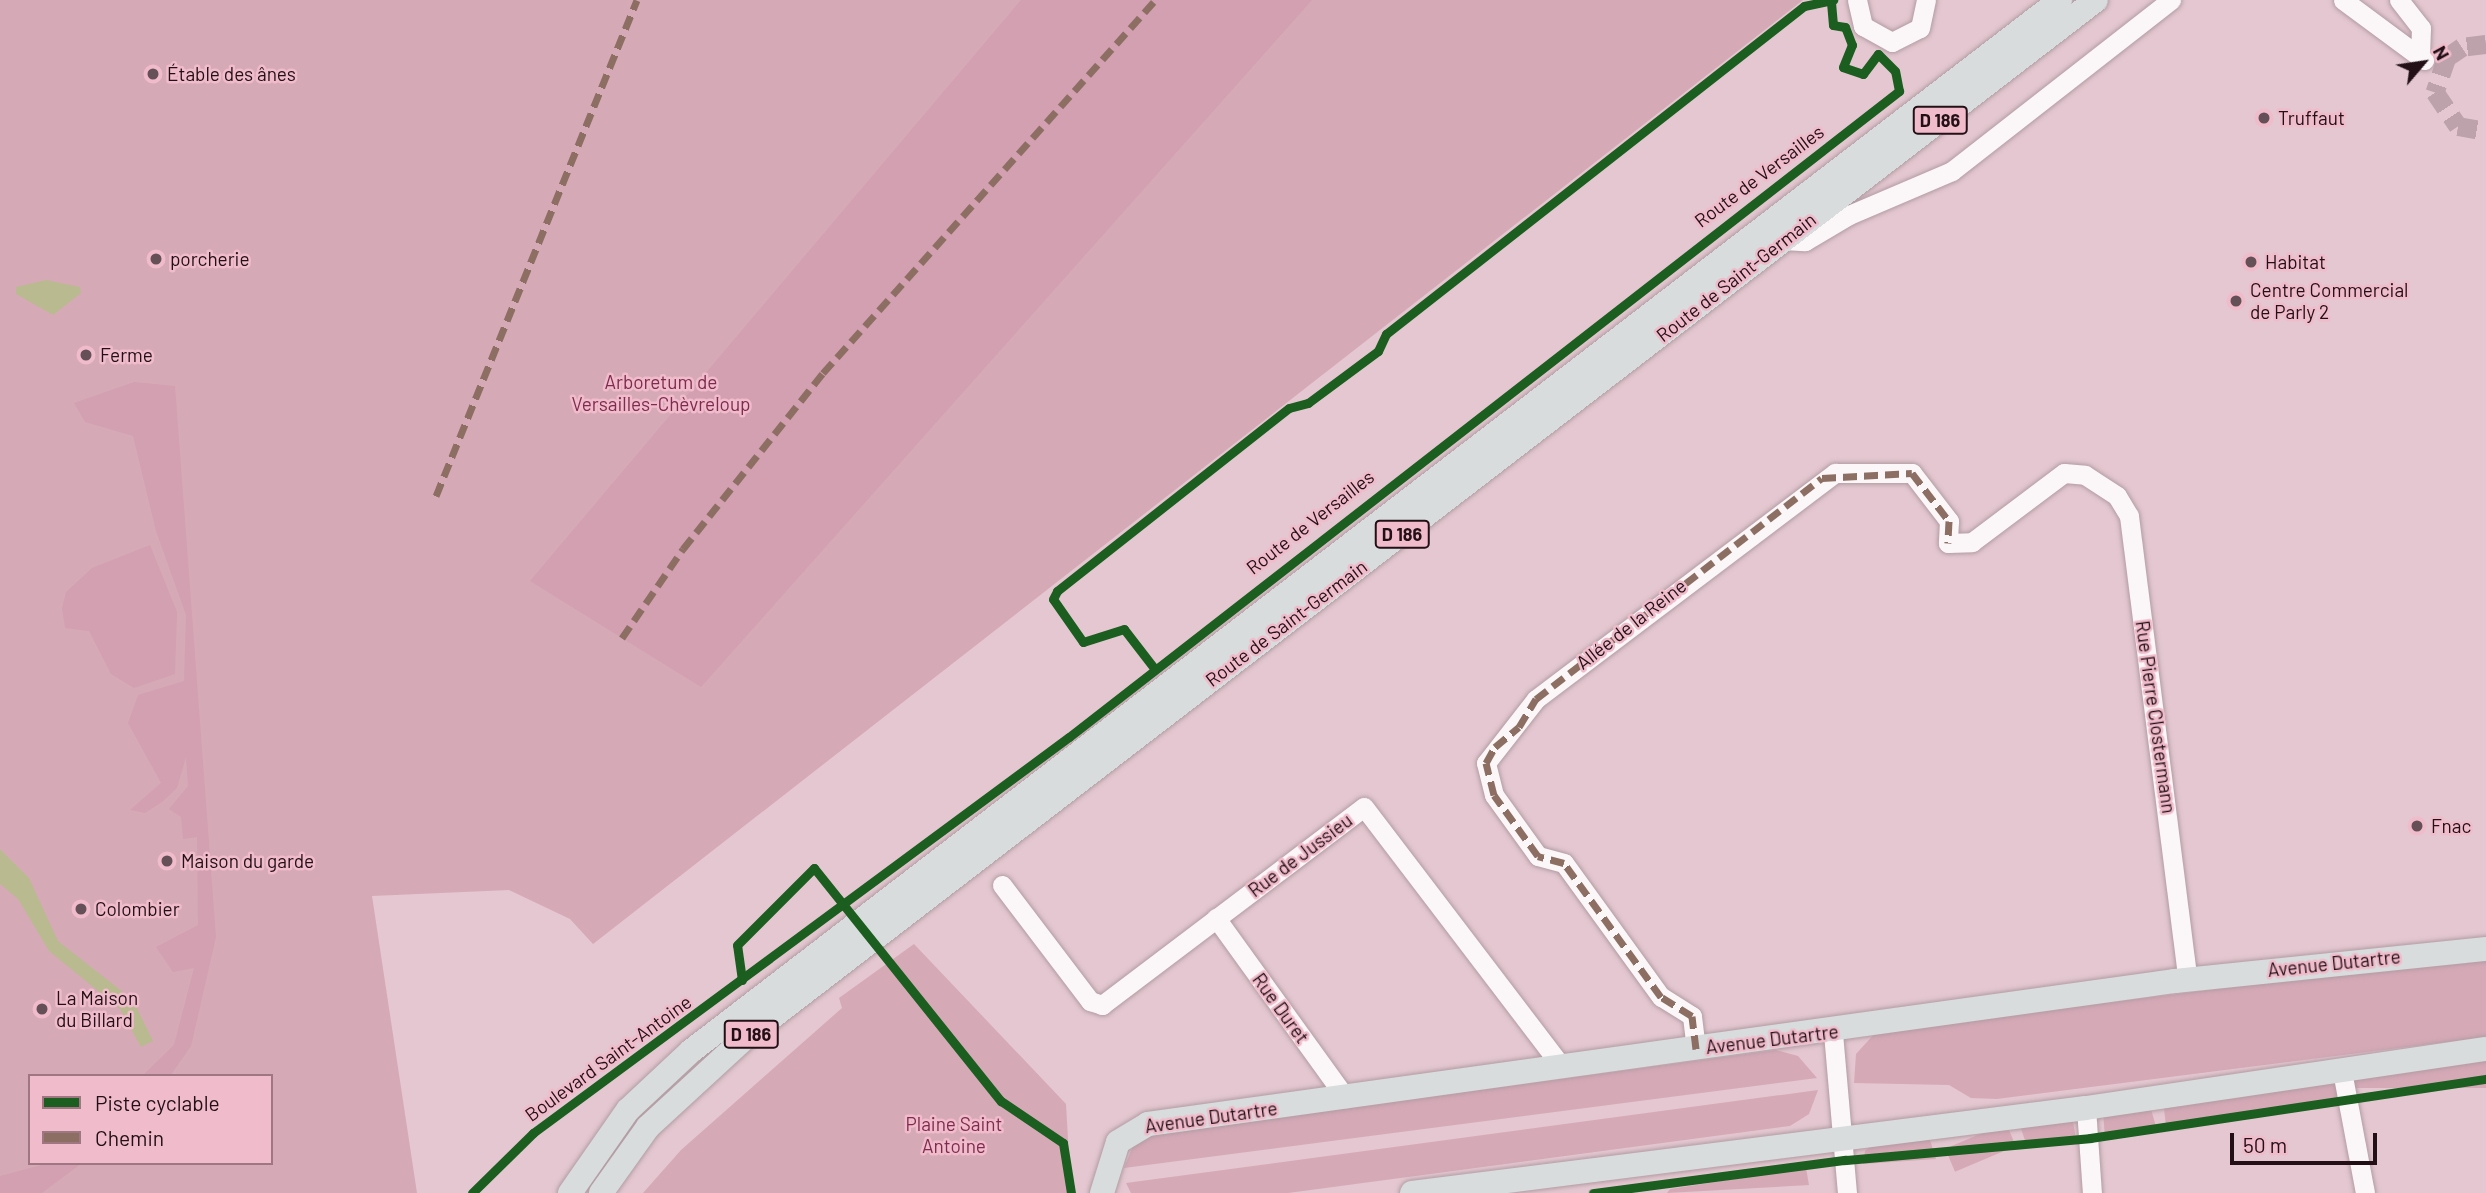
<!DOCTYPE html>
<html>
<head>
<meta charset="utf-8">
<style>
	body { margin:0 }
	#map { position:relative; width:2486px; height:1193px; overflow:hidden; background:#e4c7d0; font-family:Barlow,sans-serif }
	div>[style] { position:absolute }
	.green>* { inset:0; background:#d6a9b7; transform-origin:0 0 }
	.forest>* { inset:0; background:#d2a0b1 }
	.water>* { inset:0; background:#b9ba8f }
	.minor-tunnel>* { height:19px; margin-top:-9.5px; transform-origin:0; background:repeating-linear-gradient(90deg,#bda2ab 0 19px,transparent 0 29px) }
	.roads { filter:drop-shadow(0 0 2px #b29ca3) drop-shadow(0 0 2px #b29ca3) }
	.minor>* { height:19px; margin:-9.5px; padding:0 9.5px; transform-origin:9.5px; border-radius:9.5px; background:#fbf7f8 }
	.major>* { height:24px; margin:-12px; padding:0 12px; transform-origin:12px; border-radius:12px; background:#d8dcdc }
	.quiet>* { height:7px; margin-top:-3.5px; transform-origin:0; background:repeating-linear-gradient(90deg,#8d6e63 0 14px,transparent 0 21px) }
	.cycleway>* { height:9px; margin:-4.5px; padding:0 4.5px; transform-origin:4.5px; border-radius:4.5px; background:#1b5e20 }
	.dots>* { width:19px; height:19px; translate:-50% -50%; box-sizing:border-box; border:4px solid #f0bbcb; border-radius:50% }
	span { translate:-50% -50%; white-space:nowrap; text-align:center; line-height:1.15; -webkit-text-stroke:5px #f0bbcb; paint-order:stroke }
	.shield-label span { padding:2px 5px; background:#f0bbcb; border:2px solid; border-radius:5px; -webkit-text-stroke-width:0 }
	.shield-label { font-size:18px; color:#221016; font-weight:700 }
	.poi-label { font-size:19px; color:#221016 }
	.left { translate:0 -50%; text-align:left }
	.street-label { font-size:19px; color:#221016 }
	.park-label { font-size:19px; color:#7e2c4d }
	.legend { position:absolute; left:28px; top:1074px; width:245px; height:91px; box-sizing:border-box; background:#f0bbcb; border:2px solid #9e7783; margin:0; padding:9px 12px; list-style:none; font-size:21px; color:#221016 }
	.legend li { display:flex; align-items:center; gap:14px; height:35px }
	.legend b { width:35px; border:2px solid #9e7783 }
	.north { position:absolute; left:2388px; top:28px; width:70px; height:70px; -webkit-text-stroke:5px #f0bbcb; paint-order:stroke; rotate:61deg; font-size:19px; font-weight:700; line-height:28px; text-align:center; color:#221016 }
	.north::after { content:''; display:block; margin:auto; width:24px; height:32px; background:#221016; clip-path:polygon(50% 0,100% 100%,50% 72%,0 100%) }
	.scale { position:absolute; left:2230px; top:1133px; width:147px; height:32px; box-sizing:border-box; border:4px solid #221016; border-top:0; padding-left:9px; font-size:21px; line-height:24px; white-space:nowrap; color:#221016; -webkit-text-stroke:5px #f0bbcb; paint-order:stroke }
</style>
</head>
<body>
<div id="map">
	<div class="green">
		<i style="clip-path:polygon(evenodd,0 0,1803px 0,593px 944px,570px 919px,509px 890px,372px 896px,417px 1193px,0 1193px,0 0,30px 1076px,271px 1076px,271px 1163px,30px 1163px,30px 1076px)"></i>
		<i style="clip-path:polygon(914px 944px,1066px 1104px,1071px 1193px,643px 1193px,681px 1150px,842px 1008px,839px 998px)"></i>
		<i style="clip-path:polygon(2486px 955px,2486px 1037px,1997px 1099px,1971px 1098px,1949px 1085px,1854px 1083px,1856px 1054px,1876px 1032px)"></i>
		<i style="clip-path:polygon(1776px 1050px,1798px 1056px,1817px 1078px,1124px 1168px,1133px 1146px,1152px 1134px)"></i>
		<i style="left:2486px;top:1057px;width:31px;height:132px;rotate:90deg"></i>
		<i style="left:2337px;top:1082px;width:23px;height:175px;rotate:83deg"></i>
		<i style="clip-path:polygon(1818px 1090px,1809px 1114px,1790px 1126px,1288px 1193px,1131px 1193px,1126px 1183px)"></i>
		<i style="clip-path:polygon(2150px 1106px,2157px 1130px,2105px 1138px,2103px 1111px)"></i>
		<i style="clip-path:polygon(2072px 1115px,2076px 1140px,2027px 1146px,2019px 1123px)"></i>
		<i style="left:2006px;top:1123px;width:25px;height:66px;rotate:67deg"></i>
		<i style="clip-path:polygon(1928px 1134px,1936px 1159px,1863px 1164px,1865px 1151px,1878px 1140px)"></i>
		<i style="clip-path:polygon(1806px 1168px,1809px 1185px,1667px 1193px,1670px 1189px)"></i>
	</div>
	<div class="forest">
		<i style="clip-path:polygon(1021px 0,1312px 0,701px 687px,530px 581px)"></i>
		<i style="clip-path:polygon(134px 382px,175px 386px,216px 937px,191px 1046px,170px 1076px,142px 1076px,174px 1045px,194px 968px,173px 972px,156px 947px,198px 925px,197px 837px,183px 839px,181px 817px,169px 809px,188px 786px,186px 757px,177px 788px,162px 802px,145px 813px,130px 810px,161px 783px,128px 723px,138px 695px,184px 681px,186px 615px,156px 531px,133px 436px,85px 422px,74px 403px)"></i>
		<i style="clip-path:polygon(150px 545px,177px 612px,175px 674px,134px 688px,111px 674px,89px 631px,65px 628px,62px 608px,66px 592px,92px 568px)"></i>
		<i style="clip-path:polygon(49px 1163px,82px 1163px,42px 1193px,0 1193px,0 1176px)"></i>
	</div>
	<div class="water">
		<i style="clip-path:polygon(46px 280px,80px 287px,81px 293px,53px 315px,16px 294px,16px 287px)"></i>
		<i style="clip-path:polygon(0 849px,29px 878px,58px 941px,133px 1000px,153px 1041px,141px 1047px,120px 1009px,49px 951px,18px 899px,0 884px)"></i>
	</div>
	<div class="minor-tunnel">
		<i style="left:2486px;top:44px;width:24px;rotate:173deg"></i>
		<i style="left:2462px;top:47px;width:18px;rotate:146deg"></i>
		<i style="left:2447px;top:57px;width:37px;rotate:109deg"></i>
		<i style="left:2435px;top:92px;width:41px;rotate:55.9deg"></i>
		<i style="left:2458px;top:126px;width:28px;rotate:10deg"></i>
	</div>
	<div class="roads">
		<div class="minor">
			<i style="left:1857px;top:0;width:27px;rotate:77deg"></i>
			<i style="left:1863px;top:26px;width:33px;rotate:29deg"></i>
			<i style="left:1892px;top:42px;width:31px;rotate:-27deg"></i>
			<i style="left:1920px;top:28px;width:29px;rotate:-78deg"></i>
			<i style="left:2343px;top:0;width:101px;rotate:36.5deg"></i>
			<i style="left:2399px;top:0;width:36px;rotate:52deg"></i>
			<i style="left:2421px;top:28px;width:28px;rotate:92deg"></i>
			<i style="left:1783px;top:240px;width:22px;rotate:3deg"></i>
			<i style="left:1805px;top:241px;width:51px;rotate:-30.6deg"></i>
			<i style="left:1849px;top:215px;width:112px;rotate:-23.1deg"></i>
			<i style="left:1952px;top:171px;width:278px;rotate:-38deg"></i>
			<i style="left:1002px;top:885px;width:146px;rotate:52.8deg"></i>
			<i style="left:1090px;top:1001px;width:13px;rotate:18deg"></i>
			<i style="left:1102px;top:1005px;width:328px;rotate:-37.1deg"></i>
			<i style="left:1364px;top:807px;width:327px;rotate:52.7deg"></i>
			<i style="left:1216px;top:918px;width:222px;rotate:54.2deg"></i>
			<i style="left:1833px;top:1033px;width:161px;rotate:85deg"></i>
			<i style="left:1696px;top:1049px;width:33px;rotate:-97deg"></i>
			<i style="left:1692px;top:1016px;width:36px;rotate:-148deg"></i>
			<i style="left:1661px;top:997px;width:165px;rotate:-125.9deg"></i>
			<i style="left:1564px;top:863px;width:27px;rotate:-165deg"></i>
			<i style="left:1538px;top:856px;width:75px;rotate:-125.8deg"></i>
			<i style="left:1494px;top:795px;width:33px;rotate:-104deg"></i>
			<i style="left:1486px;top:763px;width:81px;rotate:-52deg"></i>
			<i style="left:1536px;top:699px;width:375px;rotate:-37.1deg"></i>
			<i style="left:1835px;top:473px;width:77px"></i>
			<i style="left:1912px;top:473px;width:61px;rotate:52.4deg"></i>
			<i style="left:1949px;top:521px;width:22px;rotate:93deg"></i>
			<i style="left:1948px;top:543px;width:24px;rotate:-2deg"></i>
			<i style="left:1972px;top:542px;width:115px;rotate:-36.9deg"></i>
			<i style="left:2064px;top:473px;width:21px;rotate:5deg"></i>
			<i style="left:2085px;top:475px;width:38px;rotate:33deg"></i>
			<i style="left:2117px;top:496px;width:23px;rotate:59deg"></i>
			<i style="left:2129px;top:516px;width:468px;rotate:82.8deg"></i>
			<i style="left:2342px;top:1071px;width:124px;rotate:79.3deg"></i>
			<i style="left:2086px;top:1108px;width:85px;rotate:86deg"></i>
		</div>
		<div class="major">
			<i style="left:570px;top:1193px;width:101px;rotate:-55.1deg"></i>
			<i style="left:628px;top:1110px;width:86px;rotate:-43.1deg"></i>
			<i style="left:691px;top:1051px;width:1726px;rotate:-37.51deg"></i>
			<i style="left:601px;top:1193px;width:81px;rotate:-54.5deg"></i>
			<i style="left:648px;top:1127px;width:133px;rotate:-42.6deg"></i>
			<i style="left:746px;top:1037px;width:1702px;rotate:-37.53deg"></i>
			<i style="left:1102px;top:1193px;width:53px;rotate:-72.6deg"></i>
			<i style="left:1118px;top:1142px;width:35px;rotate:-31deg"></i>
			<i style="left:1148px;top:1124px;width:1037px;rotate:-7.93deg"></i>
			<i style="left:2175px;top:981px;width:313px;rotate:-5.9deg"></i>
			<i style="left:1412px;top:1193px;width:679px;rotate:-7.19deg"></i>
			<i style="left:2086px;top:1108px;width:404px;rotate:-8.4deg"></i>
		</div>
	</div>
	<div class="quiet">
		<i style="left:436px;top:496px;width:535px;rotate:-67.94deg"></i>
		<i style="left:622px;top:638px;width:108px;rotate:-55.6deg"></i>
		<i style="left:683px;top:549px;width:225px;rotate:-51.5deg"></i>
		<i style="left:823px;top:373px;width:499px;rotate:-48.3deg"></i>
		<i style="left:1696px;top:1049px;width:33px;rotate:-97deg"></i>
		<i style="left:1692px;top:1016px;width:36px;rotate:-148deg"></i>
		<i style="left:1661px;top:997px;width:165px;rotate:-125.9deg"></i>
		<i style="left:1564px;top:863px;width:27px;rotate:-165deg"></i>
		<i style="left:1538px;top:856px;width:75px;rotate:-125.8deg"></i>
		<i style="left:1494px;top:795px;width:33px;rotate:-104deg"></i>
		<i style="left:1486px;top:763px;width:18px;rotate:-61deg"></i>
		<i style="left:1495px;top:747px;width:31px;rotate:-40deg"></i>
		<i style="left:1519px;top:727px;width:33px;rotate:-59deg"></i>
		<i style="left:1536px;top:699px;width:361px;rotate:-37.7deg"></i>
		<i style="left:1822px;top:478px;width:90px;rotate:-3.2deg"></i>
		<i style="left:1912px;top:473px;width:61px;rotate:52.4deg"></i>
		<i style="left:1949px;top:521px;width:22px;rotate:93deg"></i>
	</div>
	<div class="cycleway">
		<i style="left:1154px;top:668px;width:49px;rotate:-127.6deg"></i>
		<i style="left:1124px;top:629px;width:43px;rotate:162.4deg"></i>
		<i style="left:1083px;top:642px;width:52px;rotate:-124.9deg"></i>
		<i style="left:1053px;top:599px;width:9px;rotate:-63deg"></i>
		<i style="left:1057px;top:591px;width:295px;rotate:-38.3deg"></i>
		<i style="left:1289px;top:408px;width:20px;rotate:-15deg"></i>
		<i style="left:1308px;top:403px;width:87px;rotate:-36.6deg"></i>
		<i style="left:1378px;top:351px;width:19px;rotate:-65deg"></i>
		<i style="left:1386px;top:334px;width:531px;rotate:-38.12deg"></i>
		<i style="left:1804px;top:6px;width:30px;rotate:-12deg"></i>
		<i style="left:742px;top:980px;width:35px;rotate:-98deg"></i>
		<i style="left:737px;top:945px;width:109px;rotate:-45deg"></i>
		<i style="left:814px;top:868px;width:299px;rotate:51.3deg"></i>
		<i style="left:1001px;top:1101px;width:75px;rotate:34.1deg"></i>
		<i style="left:1063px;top:1143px;width:51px;rotate:80.9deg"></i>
		<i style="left:472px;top:1193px;width:86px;rotate:-44.5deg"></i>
		<i style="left:533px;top:1133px;width:666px;rotate:-36.46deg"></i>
		<i style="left:1069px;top:737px;width:1052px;rotate:-37.89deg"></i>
		<i style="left:1899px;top:91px;width:20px;rotate:-101deg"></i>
		<i style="left:1895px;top:71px;width:24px;rotate:-135deg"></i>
		<i style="left:1878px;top:54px;width:25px;rotate:127deg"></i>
		<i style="left:1863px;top:74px;width:21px;rotate:-161deg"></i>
		<i style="left:1843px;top:67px;width:24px;rotate:-68deg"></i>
		<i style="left:1852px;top:45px;width:19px;rotate:-111deg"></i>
		<i style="left:1845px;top:27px;width:12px;rotate:-171deg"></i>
		<i style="left:1833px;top:25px;width:24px;rotate:-95deg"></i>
		<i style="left:1593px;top:1193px;width:254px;rotate:-7.5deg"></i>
		<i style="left:1845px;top:1160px;width:246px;rotate:-5.1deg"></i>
		<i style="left:2090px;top:1138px;width:400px;rotate:-8.5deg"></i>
	</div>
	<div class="dots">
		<i style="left:153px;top:74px;background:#665057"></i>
		<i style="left:2264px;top:118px;background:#665057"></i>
		<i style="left:156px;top:259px;background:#665057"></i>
		<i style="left:2251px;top:262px;background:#665057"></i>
		<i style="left:2236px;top:301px;background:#665057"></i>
		<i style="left:86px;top:355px;background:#665057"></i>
		<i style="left:2417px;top:826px;background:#665057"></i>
		<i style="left:167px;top:861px;background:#665057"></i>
		<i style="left:81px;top:909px;background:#665057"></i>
		<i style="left:42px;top:1009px;background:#665057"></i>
	</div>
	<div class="shield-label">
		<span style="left:1940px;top:120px">D 186</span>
		<span style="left:1402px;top:534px">D 186</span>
		<span style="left:751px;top:1034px">D 186</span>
	</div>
	<div class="poi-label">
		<span class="left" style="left:167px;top:74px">Étable des ânes</span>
		<span class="left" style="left:2278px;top:118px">Truffaut</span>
		<span class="left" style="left:170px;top:259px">porcherie</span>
		<span class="left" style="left:2265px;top:262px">Habitat</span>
		<span class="left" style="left:2250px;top:301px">Centre Commercial<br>de Parly 2</span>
		<span class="left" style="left:100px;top:355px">Ferme</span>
		<span class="left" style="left:2431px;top:826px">Fnac</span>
		<span class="left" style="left:181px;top:861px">Maison du garde</span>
		<span class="left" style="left:95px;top:909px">Colombier</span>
		<span class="left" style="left:56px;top:1009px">La Maison<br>du Billard</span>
	</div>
	<div class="street-label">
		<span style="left:1759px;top:176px;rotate:-37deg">Route de Versailles</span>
		<span style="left:1736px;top:277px;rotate:-38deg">Route de Saint-Germain</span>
		<span style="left:1310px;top:522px;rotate:-38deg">Route de Versailles</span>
		<span style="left:1286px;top:623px;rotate:-37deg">Route de Saint-Germain</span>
		<span style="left:1631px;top:624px;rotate:-38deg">Allée de la Reine</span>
		<span style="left:2156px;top:717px;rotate:82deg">Rue Pierre Clostermann</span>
		<span style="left:1300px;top:855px;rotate:-37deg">Rue de Jussieu</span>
		<span style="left:2334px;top:963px;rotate:-6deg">Avenue Dutartre</span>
		<span style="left:1281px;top:1008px;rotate:54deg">Rue Duret</span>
		<span style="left:1772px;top:1039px;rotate:-7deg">Avenue Dutartre</span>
		<span style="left:608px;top:1058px;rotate:-36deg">Boulevard Saint-Antoine</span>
		<span style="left:1211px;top:1117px;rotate:-8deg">Avenue Dutartre</span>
	</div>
	<div class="park-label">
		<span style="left:661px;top:393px">Arboretum de<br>Versailles-Chèvreloup</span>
		<span style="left:954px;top:1135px">Plaine Saint<br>Antoine</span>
	</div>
	<ul class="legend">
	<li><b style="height:9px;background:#1b5e20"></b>Piste cyclable</li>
	<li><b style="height:9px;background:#8d6e63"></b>Chemin</li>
	</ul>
	<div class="north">N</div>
	<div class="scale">50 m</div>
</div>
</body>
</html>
